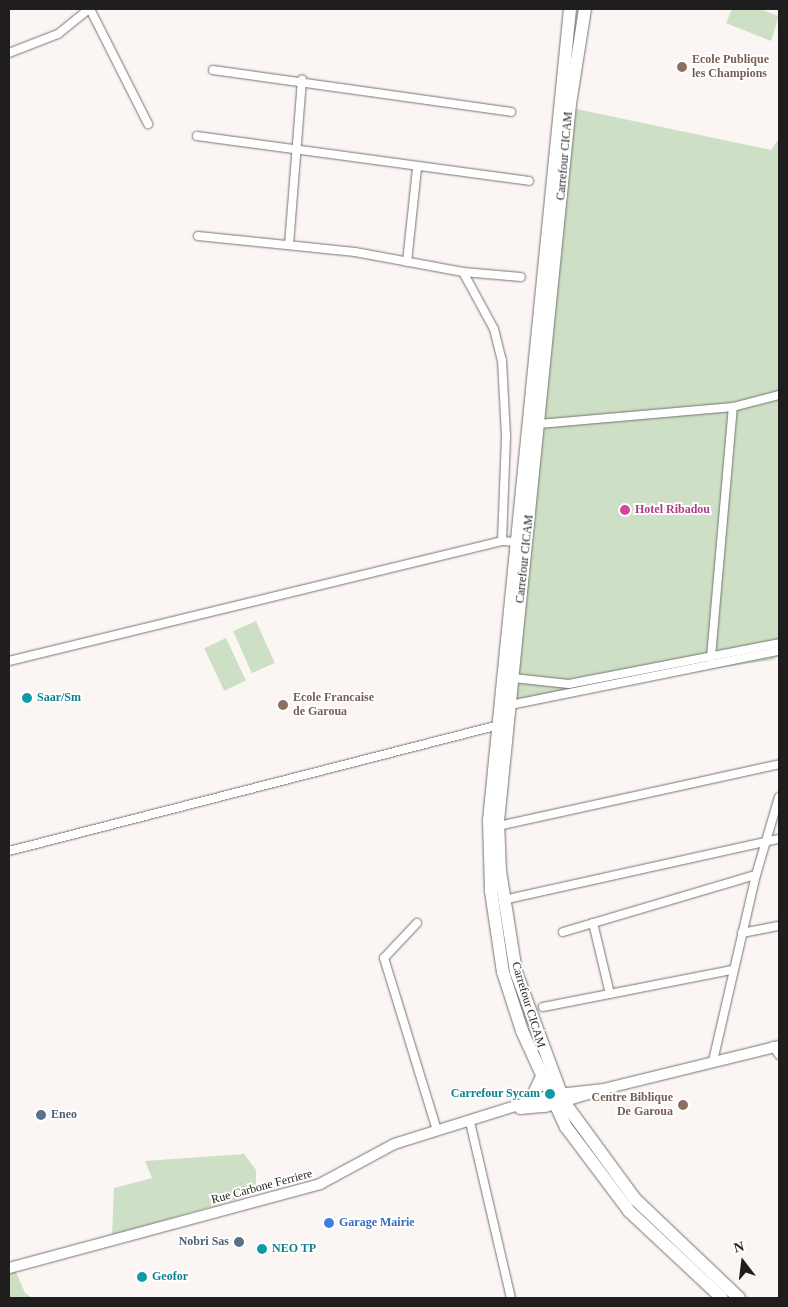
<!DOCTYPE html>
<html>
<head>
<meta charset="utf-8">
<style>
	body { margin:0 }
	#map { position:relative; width:788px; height:1307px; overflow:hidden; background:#fbf6f4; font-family:Georgia,serif }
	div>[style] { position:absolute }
	.green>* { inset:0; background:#cddfc5; transform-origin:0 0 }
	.roads { filter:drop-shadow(0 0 1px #777371) drop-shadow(0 0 1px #777371) }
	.minor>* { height:8px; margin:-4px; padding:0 4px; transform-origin:4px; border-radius:4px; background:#fff }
	.tertiary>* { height:10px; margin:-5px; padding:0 5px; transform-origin:5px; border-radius:5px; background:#fff }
	.primary>* { height:12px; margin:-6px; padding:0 6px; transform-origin:6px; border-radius:6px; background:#fff }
	.dots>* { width:14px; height:14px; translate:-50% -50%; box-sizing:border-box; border:2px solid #fff; border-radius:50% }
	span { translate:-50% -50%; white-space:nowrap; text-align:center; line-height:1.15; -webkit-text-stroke:4px #fff; paint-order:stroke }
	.education-label { font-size:12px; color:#785e54; font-weight:700 }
	.left { translate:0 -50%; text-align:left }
	.right { translate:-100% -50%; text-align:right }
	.street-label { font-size:12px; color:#1f1d1d }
	.hotel-label { font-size:12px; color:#b23c85; font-weight:700 }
	.culture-label { font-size:12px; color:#0d838f; font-weight:700 }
	.service-label { font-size:12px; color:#4e5e75; font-weight:700 }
	.shop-label { font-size:12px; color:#366cbe; font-weight:700 }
	.frame { position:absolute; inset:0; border:10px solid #1f1d1d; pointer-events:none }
	.north { position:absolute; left:718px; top:1237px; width:50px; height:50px; -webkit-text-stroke:4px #fff; paint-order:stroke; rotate:345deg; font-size:14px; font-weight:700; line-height:20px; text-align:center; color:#1f1d1d }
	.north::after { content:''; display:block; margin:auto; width:18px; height:22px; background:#1f1d1d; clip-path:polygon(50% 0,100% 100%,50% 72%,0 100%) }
</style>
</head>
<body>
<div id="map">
	<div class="green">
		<i style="clip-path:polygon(732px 9px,760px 9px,779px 16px,771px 41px,726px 23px)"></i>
		<i style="clip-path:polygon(567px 107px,771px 150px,779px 138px,779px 656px,773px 660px,635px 680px,516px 707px,515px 632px)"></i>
		<i style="left:256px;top:621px;width:46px;height:25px;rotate:66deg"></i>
		<i style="left:226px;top:638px;width:47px;height:24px;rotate:65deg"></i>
		<i style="clip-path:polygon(244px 1154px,256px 1170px,256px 1194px,112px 1235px,114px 1188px,152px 1178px,145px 1161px)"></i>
		<i style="clip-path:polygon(15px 1270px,25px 1293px,32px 1298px,9px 1298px,9px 1272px)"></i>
	</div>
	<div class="roads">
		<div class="minor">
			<i style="left:90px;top:9px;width:129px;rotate:63.2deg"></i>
			<i style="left:9px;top:53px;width:53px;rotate:-21.2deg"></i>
			<i style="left:58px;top:34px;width:40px;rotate:-39deg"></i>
			<i style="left:213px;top:70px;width:301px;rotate:8deg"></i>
			<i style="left:197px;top:136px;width:335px;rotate:7.7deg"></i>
			<i style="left:198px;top:236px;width:158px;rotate:5.8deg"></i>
			<i style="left:355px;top:252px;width:110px;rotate:10.5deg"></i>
			<i style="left:463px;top:272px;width:58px;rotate:4.9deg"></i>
			<i style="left:289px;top:245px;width:166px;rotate:-85.5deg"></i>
			<i style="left:407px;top:262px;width:95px;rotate:-83.9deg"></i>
			<i style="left:463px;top:272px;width:65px;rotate:61.5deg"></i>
			<i style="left:494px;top:329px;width:32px;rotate:76deg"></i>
			<i style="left:502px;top:360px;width:77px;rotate:87deg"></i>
			<i style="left:506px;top:437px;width:104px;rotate:92.2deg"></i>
			<i style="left:539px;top:424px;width:195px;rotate:-5deg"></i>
			<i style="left:733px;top:407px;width:48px;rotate:-14.6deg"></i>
			<i style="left:711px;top:657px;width:251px;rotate:-85deg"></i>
			<i style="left:9px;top:661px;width:507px;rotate:-13.68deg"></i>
			<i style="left:502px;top:541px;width:15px;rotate:4deg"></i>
			<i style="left:513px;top:678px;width:56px;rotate:6.1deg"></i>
			<i style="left:569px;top:684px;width:214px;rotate:-11deg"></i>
			<i style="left:510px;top:705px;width:274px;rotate:-11.4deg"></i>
			<i style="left:498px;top:826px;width:288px;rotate:-12.4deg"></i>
			<i style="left:9px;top:851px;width:506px;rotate:-14.42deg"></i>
			<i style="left:503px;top:900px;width:283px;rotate:-12.5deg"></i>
			<i style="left:417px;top:923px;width:48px;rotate:133.3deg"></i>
			<i style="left:384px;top:958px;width:180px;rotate:72.9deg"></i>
			<i style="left:593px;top:923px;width:73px;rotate:76.5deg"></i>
			<i style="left:563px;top:932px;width:201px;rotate:-16.5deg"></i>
			<i style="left:742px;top:933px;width:38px;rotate:-11deg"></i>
			<i style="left:543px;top:1007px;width:193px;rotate:-11.1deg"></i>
			<i style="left:773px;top:1046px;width:11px;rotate:56deg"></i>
			<i style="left:713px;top:1061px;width:191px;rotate:-77deg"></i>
			<i style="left:756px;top:875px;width:81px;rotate:-73.6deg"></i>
			<i style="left:470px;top:1122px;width:181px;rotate:76.9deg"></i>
		</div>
		<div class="tertiary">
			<i style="left:520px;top:1109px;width:25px;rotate:-5deg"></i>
			<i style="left:545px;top:1107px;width:55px;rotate:-16.8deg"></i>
			<i style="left:9px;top:1268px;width:322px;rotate:-15.1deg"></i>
			<i style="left:320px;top:1184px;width:84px;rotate:-28.4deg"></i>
			<i style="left:394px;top:1144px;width:164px;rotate:-17.4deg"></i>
			<i style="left:550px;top:1095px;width:54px;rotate:-6.3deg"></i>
			<i style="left:604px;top:1089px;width:180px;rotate:-13.8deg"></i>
		</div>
		<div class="primary">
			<i style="left:570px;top:9px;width:815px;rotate:95.7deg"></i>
			<i style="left:489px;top:820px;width:71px;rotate:88.4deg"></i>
			<i style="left:491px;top:891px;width:82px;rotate:81.6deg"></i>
			<i style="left:503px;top:972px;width:62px;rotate:72.1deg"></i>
			<i style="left:522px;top:1031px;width:106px;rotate:65.4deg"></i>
			<i style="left:566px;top:1127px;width:105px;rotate:53.1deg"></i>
			<i style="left:629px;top:1211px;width:127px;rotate:43.1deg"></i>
			<i style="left:585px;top:9px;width:96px;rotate:99deg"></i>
			<i style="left:570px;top:104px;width:721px;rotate:95.73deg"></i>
			<i style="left:498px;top:821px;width:50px;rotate:87.7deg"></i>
			<i style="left:500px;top:871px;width:102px;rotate:81deg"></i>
			<i style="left:516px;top:972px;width:139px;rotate:69.7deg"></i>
			<i style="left:564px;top:1102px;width:120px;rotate:53.8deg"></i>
			<i style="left:635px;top:1199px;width:144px;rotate:43.6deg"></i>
			<i style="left:530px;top:1102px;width:29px;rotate:-65deg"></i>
		</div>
	</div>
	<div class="dots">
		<i style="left:682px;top:67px;background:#8d6e63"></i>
		<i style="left:625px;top:510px;background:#d1479c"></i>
		<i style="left:27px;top:698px;background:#0f9aa8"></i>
		<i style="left:283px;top:705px;background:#8d6e63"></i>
		<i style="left:550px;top:1094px;background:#0f9aa8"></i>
		<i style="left:683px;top:1105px;background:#8d6e63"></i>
		<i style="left:41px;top:1115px;background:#5c6f8a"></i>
		<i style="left:329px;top:1223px;background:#3f7fe0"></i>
		<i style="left:239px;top:1242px;background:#5c6f8a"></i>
		<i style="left:262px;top:1249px;background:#0f9aa8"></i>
		<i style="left:142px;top:1277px;background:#0f9aa8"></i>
	</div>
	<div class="education-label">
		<span class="left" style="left:692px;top:67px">Ecole Publique<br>les Champions</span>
		<span class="left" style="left:293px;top:705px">Ecole Francaise<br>de Garoua</span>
		<span class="right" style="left:673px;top:1105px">Centre Biblique<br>De Garoua</span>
	</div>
	<div class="street-label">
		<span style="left:565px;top:156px;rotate:-85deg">Carrefour CICAM</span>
		<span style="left:525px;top:559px;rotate:-84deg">Carrefour CICAM</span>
		<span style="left:528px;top:1005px;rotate:73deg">Carrefour CICAM</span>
		<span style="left:262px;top:1187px;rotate:-15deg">Rue Carbone Ferriere</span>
	</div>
	<div class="hotel-label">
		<span class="left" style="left:635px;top:510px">Hotel Ribadou</span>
	</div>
	<div class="culture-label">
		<span class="left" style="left:37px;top:698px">Saar/Sm</span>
		<span class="right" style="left:540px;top:1094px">Carrefour Sycam</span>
		<span class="left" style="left:272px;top:1249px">NEO TP</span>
		<span class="left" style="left:152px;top:1277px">Geofor</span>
	</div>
	<div class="service-label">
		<span class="left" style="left:51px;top:1115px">Eneo</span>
		<span class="right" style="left:229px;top:1242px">Nobri Sas</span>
	</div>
	<div class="shop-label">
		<span class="left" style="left:339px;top:1223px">Garage Mairie</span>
	</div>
	<div class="frame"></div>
	<div class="north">N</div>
</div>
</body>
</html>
